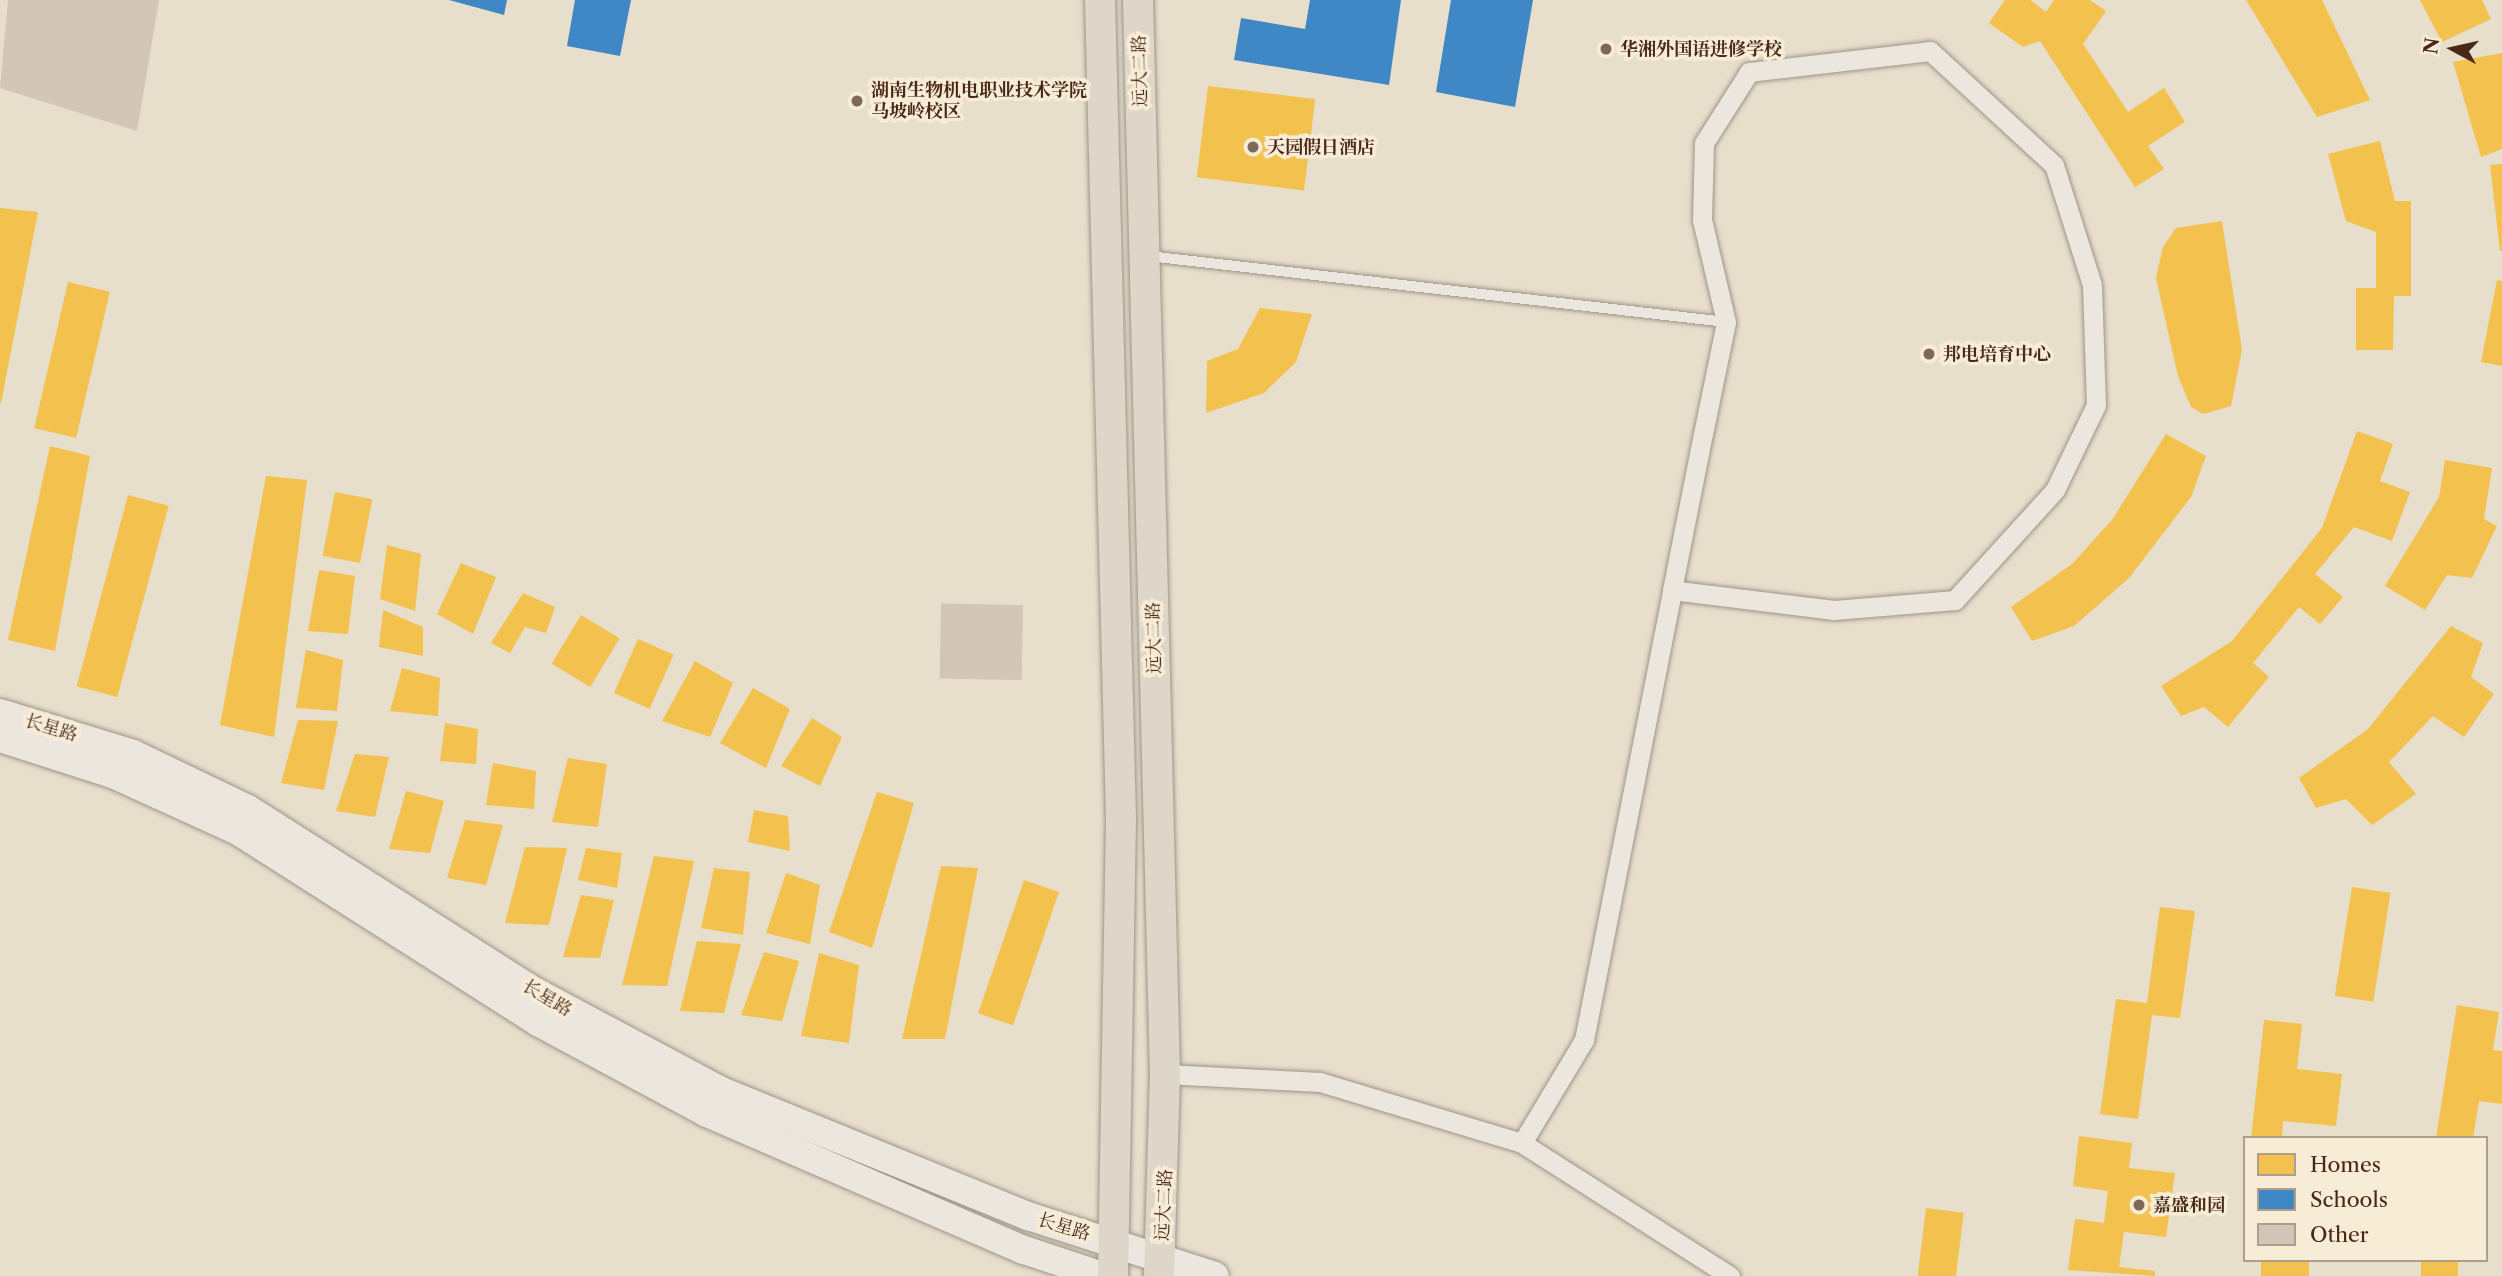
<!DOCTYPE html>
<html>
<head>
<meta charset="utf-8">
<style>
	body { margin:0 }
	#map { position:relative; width:2502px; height:1276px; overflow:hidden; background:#e7decb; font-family:"Libre Caslon Text","Noto Serif SC",serif }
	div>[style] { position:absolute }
	.homes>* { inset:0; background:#f2c14e; transform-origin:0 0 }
	.schools>* { inset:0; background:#3f88c5 }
	.building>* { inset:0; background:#d3c5b7; transform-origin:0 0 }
	.roads { filter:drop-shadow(0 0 2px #9e9588) drop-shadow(0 0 2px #9e9588) }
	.service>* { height:10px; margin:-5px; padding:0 5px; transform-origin:5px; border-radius:5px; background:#ebe6de }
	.minor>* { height:19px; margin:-9.5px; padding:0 9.5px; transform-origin:9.5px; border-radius:9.5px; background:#ebe6de }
	.secondary>* { height:28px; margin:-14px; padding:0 14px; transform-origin:14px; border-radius:14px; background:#ebe6de }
	.primary>* { height:30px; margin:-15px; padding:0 15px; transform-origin:15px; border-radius:15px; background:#ded6c8 }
	.dots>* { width:19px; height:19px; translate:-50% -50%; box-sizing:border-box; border:4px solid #f7ecd6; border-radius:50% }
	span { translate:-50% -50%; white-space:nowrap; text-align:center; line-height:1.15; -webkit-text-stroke:7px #f7ecd6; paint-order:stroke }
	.poi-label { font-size:18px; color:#492817; font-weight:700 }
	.left { translate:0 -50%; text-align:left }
	.street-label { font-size:18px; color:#492817 }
	.legend { position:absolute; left:2243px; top:1136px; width:245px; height:126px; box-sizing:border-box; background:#f7ecd6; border:2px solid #b19e8a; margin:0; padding:9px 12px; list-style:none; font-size:21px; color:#492817 }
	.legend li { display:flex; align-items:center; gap:14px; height:35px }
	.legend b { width:35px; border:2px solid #b19e8a }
	.north { position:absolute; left:2418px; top:14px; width:70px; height:70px; -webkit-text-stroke:5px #f7ecd6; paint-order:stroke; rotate:278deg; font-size:19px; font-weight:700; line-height:28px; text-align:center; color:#492817 }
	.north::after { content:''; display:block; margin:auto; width:24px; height:32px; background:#492817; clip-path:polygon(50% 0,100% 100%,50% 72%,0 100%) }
</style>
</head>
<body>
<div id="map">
	<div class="homes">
		<i style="clip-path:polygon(2005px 0,2030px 0,2046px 12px,2054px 0,2090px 0,2106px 11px,2083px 44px,2128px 112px,2164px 88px,2185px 122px,2148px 146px,2164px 169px,2135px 187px,2040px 41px,2023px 47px,1989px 23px)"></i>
		<i style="clip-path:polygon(2246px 0,2322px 0,2370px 100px,2317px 117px)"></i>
		<i style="clip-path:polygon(2420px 0,2482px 0,2491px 19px,2442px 42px)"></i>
		<i style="clip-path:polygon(2502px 53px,2502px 149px,2481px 157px,2453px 62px)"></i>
		<i style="left:1208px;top:86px;width:108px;height:92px;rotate:7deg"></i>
		<i style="clip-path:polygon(2380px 141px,2395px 201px,2411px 201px,2411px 296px,2394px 296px,2393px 350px,2356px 350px,2356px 288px,2376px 288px,2376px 232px,2346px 221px,2328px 154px)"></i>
		<i style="clip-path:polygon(2502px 164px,2502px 251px,2500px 251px,2490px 165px)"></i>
		<i style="clip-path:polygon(0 208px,38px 212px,1px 403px,0 403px)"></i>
		<i style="clip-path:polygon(2222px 221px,2242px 350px,2231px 406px,2203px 414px,2191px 407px,2178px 376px,2156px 278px,2163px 247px,2176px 228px)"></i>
		<i style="clip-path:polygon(2497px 280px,2502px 281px,2502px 366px,2481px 362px)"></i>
		<i style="left:68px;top:282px;width:43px;height:150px;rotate:13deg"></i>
		<i style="clip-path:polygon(1260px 308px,1312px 314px,1296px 362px,1264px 393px,1206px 413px,1207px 361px,1238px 349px)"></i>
		<i style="clip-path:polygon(2357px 431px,2393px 444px,2380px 481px,2410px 492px,2392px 541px,2354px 527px,2315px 574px,2343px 597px,2320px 624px,2299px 607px,2253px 663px,2269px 677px,2228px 727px,2204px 707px,2181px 716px,2161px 686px,2232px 641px,2322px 528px)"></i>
		<i style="clip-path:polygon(2166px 434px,2206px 456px,2191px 497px,2129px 578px,2074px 626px,2032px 641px,2011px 607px,2072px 564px,2112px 520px)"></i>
		<i style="clip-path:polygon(50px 446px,90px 456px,55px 651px,8px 640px)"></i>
		<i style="clip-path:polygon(2445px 460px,2492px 468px,2484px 519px,2497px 526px,2472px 578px,2447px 575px,2425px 610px,2385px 586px,2439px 497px)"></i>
		<i style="clip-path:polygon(266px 476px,307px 480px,274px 737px,220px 725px)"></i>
		<i style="left:335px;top:492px;width:38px;height:65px;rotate:11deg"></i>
		<i style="left:128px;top:495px;width:42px;height:198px;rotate:15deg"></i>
		<i style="clip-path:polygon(387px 545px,421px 554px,415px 611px,380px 599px)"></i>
		<i style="clip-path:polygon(461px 563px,496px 577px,473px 634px,437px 614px)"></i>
		<i style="clip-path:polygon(319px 570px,355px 576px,348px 634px,308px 631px)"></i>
		<i style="clip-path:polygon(523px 593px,555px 607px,546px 633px,525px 627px,510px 653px,491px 643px)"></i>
		<i style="clip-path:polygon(383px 610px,423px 627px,423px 656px,379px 647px)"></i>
		<i style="left:581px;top:615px;width:45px;height:57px;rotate:31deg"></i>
		<i style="clip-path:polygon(2451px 626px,2483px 643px,2471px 677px,2494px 694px,2464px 737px,2433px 716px,2389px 762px,2416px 794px,2372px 825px,2346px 799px,2316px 808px,2299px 778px,2368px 729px)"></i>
		<i style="left:638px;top:639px;width:39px;height:59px;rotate:24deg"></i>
		<i style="clip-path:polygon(306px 650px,343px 660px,337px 711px,296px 708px)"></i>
		<i style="clip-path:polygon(695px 661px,733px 683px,710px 737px,662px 721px)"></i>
		<i style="clip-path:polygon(402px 668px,440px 678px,438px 716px,390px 711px)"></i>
		<i style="clip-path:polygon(753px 688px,790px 709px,766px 768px,720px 743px)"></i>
		<i style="clip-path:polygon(812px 718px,842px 737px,820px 786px,781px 766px)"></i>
		<i style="clip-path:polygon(298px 720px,338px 721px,324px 790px,281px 783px)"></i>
		<i style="clip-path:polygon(445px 723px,478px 729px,476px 764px,440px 761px)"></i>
		<i style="clip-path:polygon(355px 754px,389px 757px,375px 817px,336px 811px)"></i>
		<i style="clip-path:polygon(568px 758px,607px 764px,598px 827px,552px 822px)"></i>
		<i style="clip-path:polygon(493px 763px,536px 771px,534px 809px,486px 805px)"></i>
		<i style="clip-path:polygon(406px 791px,444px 801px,430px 853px,389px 849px)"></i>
		<i style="clip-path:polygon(877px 792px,914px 803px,872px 948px,829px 932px)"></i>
		<i style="clip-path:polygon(754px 810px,788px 816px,790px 851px,748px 842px)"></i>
		<i style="clip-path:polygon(465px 820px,503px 825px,486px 885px,447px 878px)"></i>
		<i style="clip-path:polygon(525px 847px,567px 848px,549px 925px,505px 923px)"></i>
		<i style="clip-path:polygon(586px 848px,622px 853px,617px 888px,578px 880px)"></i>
		<i style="clip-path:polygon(654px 856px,694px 861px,667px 986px,622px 985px)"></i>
		<i style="clip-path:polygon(941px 866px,978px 868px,945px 1039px,902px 1039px)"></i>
		<i style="clip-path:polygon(714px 868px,750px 872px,743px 935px,701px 928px)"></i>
		<i style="clip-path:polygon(786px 873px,820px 885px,810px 944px,766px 933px)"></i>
		<i style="left:1024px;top:880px;width:37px;height:141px;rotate:19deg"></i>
		<i style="left:2352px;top:887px;width:39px;height:110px;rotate:9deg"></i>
		<i style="clip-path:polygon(581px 895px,614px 900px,600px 958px,563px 957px)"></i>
		<i style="clip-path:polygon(2160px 907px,2195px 911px,2180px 1018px,2152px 1015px,2138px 1119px,2100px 1114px,2116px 999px,2147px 1003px)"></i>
		<i style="clip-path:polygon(697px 941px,741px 944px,724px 1013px,680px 1011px)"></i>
		<i style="clip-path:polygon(764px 952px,799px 961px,782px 1021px,741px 1015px)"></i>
		<i style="clip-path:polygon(819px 953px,859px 965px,849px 1043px,801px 1036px)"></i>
		<i style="clip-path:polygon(2457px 1005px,2499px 1012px,2493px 1050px,2502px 1051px,2502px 1104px,2479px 1101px,2473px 1138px,2436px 1138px)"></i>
		<i style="clip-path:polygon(2264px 1020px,2302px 1024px,2297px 1069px,2342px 1074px,2336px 1126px,2283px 1121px,2282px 1138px,2251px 1138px)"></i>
		<i style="clip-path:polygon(2079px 1136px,2132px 1143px,2129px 1168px,2175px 1173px,2166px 1237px,2124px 1232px,2119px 1267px,2155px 1271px,2155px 1276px,2068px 1270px,2075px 1219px,2104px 1223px,2108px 1191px,2073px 1186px)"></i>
		<i style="left:1926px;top:1208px;width:38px;height:68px;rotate:7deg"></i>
		<i style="left:2261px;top:1260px;width:48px;height:16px"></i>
		<i style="left:2421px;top:1260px;width:37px;height:16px"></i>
	</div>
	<div class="schools">
		<i style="clip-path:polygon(449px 0,507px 0,504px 15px)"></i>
		<i style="clip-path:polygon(575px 0,631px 0,620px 56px,567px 46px)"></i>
		<i style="clip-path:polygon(1310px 0,1401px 0,1389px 85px,1234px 60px,1241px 18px,1305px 29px)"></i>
		<i style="clip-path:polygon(1451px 0,1533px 0,1515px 107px,1436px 92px)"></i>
	</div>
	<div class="building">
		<i style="clip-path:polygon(8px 0,159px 0,137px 131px,0 88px)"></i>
		<i style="left:1023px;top:605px;width:75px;height:82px;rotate:91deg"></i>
	</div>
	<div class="roads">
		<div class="service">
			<i style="left:1148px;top:256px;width:582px;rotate:6.51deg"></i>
		</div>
		<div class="minor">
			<i style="left:1165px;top:1074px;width:155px;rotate:3deg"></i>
			<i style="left:1320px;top:1082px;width:211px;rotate:16.8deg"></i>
			<i style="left:1522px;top:1143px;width:247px;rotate:32.6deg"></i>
			<i style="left:1522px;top:1143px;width:120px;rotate:-59deg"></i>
			<i style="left:1584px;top:1040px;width:459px;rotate:-78.9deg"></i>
			<i style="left:1672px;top:590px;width:159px;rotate:-78.8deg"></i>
			<i style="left:1703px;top:434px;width:114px;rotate:-78.4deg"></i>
			<i style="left:1726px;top:322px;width:105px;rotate:-103.2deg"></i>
			<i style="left:1702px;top:220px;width:77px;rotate:-88.5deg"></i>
			<i style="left:1704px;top:143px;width:84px;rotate:-57.6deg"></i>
			<i style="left:1749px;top:72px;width:182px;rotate:-6.6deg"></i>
			<i style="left:1930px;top:51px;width:168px;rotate:42.6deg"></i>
			<i style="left:2054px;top:165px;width:126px;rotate:72.4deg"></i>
			<i style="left:2092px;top:285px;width:120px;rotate:88.1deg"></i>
			<i style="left:2096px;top:405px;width:94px;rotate:115.8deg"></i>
			<i style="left:2055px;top:490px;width:149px;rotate:132.3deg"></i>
			<i style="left:1955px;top:600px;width:121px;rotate:175.3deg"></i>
			<i style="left:1834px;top:610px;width:163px;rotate:-173deg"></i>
		</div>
		<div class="secondary">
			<i style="left:0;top:713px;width:139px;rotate:17.1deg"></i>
			<i style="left:133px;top:754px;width:127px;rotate:25.6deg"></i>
			<i style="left:248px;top:809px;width:337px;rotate:32.5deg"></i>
			<i style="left:532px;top:990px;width:212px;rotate:28.1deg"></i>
			<i style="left:719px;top:1090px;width:334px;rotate:22.2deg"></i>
			<i style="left:1028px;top:1216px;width:196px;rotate:17.8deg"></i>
			<i style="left:0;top:738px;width:121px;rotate:17.8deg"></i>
			<i style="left:115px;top:775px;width:135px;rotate:24.5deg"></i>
			<i style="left:238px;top:831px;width:356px;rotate:32.5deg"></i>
			<i style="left:538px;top:1022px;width:192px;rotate:28.3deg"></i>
			<i style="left:707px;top:1113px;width:345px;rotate:23.4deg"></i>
			<i style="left:1024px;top:1250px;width:82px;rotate:18.4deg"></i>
		</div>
		<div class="primary">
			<i style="left:1100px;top:0;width:819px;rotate:88.53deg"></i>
			<i style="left:1121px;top:819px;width:457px;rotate:91deg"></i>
			<i style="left:1138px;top:0;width:1074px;rotate:88.56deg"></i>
			<i style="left:1165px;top:1074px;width:202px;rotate:91.7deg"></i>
		</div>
	</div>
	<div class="dots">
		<i style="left:1606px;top:49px;background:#806856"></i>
		<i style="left:857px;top:101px;background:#806856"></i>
		<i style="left:1253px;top:147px;background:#806856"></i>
		<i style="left:1929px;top:354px;background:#806856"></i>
		<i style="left:2139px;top:1205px;background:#806856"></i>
	</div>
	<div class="poi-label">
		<span class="left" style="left:1620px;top:49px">华湘外国语进修学校</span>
		<span class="left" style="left:871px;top:101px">湖南生物机电职业技术学院<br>马坡岭校区</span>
		<span class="left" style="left:1267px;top:147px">天园假日酒店</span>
		<span class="left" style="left:1943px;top:354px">邦电培育中心</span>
		<span class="left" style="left:2153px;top:1205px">嘉盛和园</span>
	</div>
	<div class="street-label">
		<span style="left:1140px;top:71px;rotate:-91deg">远大二路</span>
		<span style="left:1154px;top:638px;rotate:-91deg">远大二路</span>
		<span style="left:51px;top:728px;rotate:17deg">长星路</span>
		<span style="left:547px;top:998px;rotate:31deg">长星路</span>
		<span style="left:1164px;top:1205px;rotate:-87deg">远大二路</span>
		<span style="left:1064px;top:1227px;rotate:17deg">长星路</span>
	</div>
	<ul class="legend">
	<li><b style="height:19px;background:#f2c14e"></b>Homes</li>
	<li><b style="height:19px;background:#3f88c5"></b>Schools</li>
	<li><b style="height:19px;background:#d3c5b7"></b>Other</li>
	</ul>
	<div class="north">N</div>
</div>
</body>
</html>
